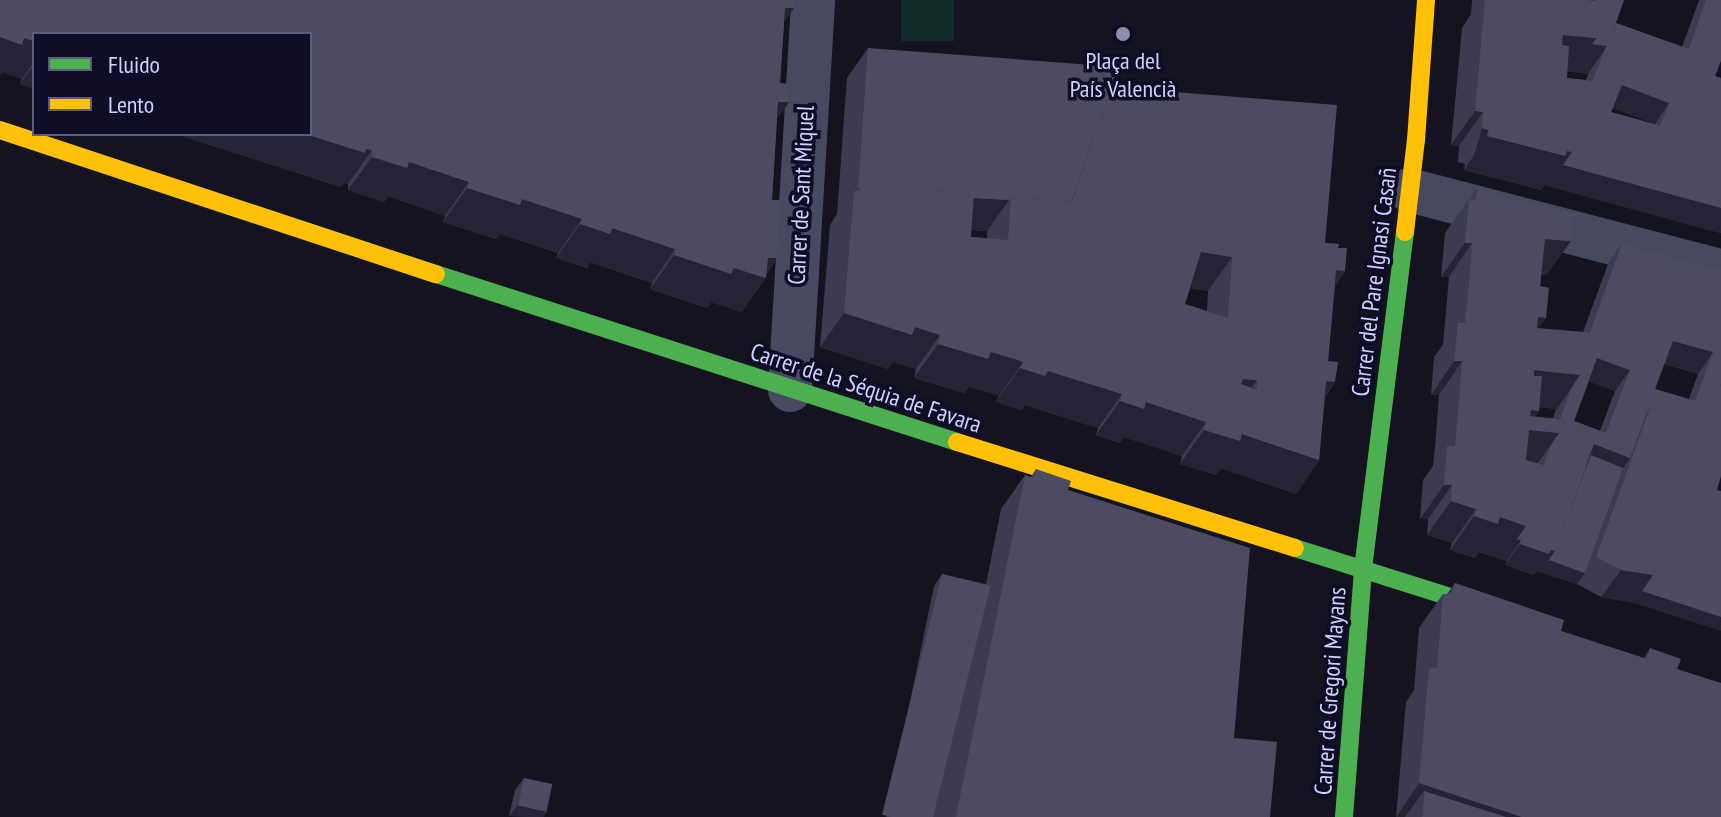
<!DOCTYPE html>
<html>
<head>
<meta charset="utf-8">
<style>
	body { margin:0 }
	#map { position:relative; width:1721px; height:817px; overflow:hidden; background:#14131f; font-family:"PT Sans Narrow",sans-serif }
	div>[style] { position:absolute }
	.green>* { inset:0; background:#112b29; transform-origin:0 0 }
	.street>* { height:44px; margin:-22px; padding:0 22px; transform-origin:22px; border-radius:22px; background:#474960 }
	.fast>* { height:18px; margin:-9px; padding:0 9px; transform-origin:9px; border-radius:9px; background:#4caf50 }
	.slow>* { height:18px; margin:-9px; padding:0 9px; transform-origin:9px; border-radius:9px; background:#ffc107 }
	.wall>* { inset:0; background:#3d3b4f }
	.shaded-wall>* { inset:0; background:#262434; transform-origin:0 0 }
	.building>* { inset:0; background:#4d4b62; transform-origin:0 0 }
	.dots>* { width:22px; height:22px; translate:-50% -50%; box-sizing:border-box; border:4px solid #0f0d25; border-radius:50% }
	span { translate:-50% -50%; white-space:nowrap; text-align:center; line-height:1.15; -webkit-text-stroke:7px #0f0d25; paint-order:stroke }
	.poi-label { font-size:24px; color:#d1d1ff }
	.street-label { font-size:24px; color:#d1d1ff }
	.legend { position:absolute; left:32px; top:32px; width:280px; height:104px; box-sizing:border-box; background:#0f0d25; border:2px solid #5d5b7c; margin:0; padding:10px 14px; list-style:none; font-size:24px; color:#d1d1ff }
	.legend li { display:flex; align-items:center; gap:16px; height:40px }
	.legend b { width:40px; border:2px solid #5d5b7c }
</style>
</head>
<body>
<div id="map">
	<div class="green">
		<i style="left:901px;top:0;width:53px;height:41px"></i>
	</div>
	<div class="street">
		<i style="left:1409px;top:190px;width:322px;rotate:14.6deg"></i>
		<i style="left:790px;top:390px;width:391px;rotate:-86.6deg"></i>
	</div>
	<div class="fast">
		<i style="left:436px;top:274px;width:547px;rotate:17.87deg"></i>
		<i style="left:1295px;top:548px;width:213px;rotate:17.5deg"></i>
		<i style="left:1344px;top:817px;width:249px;rotate:-85.6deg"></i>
		<i style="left:1363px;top:569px;width:340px;rotate:-82.9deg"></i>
	</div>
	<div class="slow">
		<i style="left:0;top:130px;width:459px;rotate:18.3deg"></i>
		<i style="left:1405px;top:232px;width:93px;rotate:-83.2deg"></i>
		<i style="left:1416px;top:140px;width:140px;rotate:-85.9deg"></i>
		<i style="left:957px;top:442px;width:354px;rotate:17.4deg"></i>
	</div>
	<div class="wall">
		<i style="clip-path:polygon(0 0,784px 23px,780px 83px,789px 102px,777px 118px,772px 200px,777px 258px,742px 312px,711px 302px,707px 308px,650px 289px,652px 283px,590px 262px,587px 268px,556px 258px,558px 253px,500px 234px,496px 239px,443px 222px,445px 216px,388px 196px,384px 202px,348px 190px,348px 184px,344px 183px,341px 187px,185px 137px,186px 134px,310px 134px,34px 34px,34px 89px,20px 84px,22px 79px,3px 72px,0 76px)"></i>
		<i style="clip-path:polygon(evenodd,1472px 0,1624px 0,1616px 23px,1682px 47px,1699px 0,1721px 0,1715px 76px,1721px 78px,1721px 233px,1548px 186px,1544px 186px,1541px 190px,1464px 170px,1465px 164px,1458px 162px,1459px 146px,1451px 145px,1462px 28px,1471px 14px,1472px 0,1567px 71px,1588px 74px,1586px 80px,1567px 78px,1567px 71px,1472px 0,1613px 108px,1655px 124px,1611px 112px,1613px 108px)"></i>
		<i style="clip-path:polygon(evenodd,868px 48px,1112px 87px,1325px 243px,1338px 248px,1345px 271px,1335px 286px,1328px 361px,1335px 382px,1325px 397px,1319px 460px,1296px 494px,1221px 468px,1216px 475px,1180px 464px,1182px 456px,1124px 437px,1120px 443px,1096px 435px,1098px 428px,1025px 405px,1021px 410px,996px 402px,999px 396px,992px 393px,969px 387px,964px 393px,914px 378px,916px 369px,893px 362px,888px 369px,820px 347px,830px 225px,837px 214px,847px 78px,868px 48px,971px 230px,987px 231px,987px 238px,971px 237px,971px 230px,868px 48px,1190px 288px,1208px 291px,1207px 311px,1185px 304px,1190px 288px)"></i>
		<i style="clip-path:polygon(evenodd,1477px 188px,1547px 275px,1541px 275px,1538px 329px,1583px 332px,1608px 264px,1622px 243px,1721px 270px,1721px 476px,1634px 603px,1601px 597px,1577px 584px,1537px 571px,1534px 575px,1505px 565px,1507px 561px,1479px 552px,1475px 558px,1450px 550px,1452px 543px,1427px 535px,1428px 519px,1420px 519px,1423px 480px,1433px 466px,1435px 447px,1439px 395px,1431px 395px,1434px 357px,1443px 345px,1449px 277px,1441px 277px,1445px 233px,1477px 188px,1664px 364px,1698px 374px,1689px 399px,1655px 389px,1664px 364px,1477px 188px,1589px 381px,1615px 391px,1600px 431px,1574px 421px,1589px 381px,1477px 188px,1540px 407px,1556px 409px,1553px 418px,1535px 417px,1540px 407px)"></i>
		<i style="clip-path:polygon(1036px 469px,1068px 490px,1234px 738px,1270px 817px,886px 817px,934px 586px,942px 574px,986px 584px,1001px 509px,1025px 475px,1031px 477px)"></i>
		<i style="clip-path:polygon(1455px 583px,1561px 631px,1644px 658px,1650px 648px,1677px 669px,1721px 817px,1396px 817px,1406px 702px,1414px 690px,1419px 628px,1443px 594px,1447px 594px)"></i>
		<i style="clip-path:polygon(524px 778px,547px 812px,543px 817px,509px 816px,515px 790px)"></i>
	</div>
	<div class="shaded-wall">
		<i style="clip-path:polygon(785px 8px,794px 8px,771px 42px)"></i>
		<i style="clip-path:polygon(1563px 35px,1597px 38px,1573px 72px,1539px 69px)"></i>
		<i style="clip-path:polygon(0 37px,24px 38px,34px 41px,34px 62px,22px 79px,3px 72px,0 76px)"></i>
		<i style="clip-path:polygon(1592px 44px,1607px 46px,1588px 74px,1573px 72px)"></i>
		<i style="clip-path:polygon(34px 65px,34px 89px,20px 84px)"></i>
		<i style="clip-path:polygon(1622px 85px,1669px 103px,1655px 124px,1607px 106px)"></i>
		<i style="clip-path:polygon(778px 102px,789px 102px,765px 136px)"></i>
		<i style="clip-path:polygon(1475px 111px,1483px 112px,1459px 146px,1451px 145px)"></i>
		<i style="left:1482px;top:128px;width:7px;height:42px;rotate:16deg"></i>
		<i style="clip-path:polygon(187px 134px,305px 134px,372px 150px,348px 184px,344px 183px,341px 187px,185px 137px)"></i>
		<i style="clip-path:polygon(1487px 136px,1572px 152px,1721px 208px,1721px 212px,1708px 230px,1548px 186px,1544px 186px,1541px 190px,1464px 170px)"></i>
		<i style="clip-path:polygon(372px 157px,409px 162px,469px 182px,445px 216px,388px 196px,384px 202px,348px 190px)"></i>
		<i style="clip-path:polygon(467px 188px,522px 199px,582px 219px,558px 253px,500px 234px,496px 239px,443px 222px)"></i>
		<i style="clip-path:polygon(860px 191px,1009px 200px,987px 231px,851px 221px)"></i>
		<i style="clip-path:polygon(1721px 212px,1721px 233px,1708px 230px)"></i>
		<i style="clip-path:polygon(580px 224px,612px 228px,675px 249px,652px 283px,590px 262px,587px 268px,556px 258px)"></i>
		<i style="clip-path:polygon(1545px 239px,1571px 241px,1547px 275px,1521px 273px)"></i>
		<i style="clip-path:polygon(1465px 243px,1472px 243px,1449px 277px,1441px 277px)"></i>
		<i style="clip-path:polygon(1201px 252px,1232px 257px,1208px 291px,1177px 286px)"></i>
		<i style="clip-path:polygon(674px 255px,734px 268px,768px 258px,777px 258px,764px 277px,766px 278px,742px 312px,711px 302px,707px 308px,650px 289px)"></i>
		<i style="clip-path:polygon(1336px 270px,1345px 271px,1321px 305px)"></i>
		<i style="clip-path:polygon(844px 313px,915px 327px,940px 335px,916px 369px,893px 362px,888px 369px,820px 347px)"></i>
		<i style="clip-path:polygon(1538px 317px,1546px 318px,1522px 351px)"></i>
		<i style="clip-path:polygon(1673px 341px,1713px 352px,1698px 374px,1658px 362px)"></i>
		<i style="clip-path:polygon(938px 344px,991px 352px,1023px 362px,999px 396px,969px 387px,964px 393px,914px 378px)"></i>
		<i style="clip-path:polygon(1597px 358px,1630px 370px,1615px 391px,1582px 379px)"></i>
		<i style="clip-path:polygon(1454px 361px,1462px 361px,1439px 395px,1431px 395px)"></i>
		<i style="clip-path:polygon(1020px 368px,1048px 371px,1122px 394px,1098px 428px,1025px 405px,1021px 410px,996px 402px)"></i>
		<i style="clip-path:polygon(1534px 370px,1580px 375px,1557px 409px,1510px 404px)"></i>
		<i style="clip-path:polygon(1243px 379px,1257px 380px,1233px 414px)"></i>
		<i style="clip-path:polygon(1326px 381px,1335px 382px,1311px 416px)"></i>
		<i style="clip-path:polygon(1120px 401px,1146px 402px,1206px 422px,1182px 456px,1124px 437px,1120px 443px,1096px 435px)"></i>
		<i style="clip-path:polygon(1531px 410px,1539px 411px,1516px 445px)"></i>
		<i style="clip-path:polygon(1204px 430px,1242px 434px,1319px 460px,1296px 494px,1221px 468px,1216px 475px,1180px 464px)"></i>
		<i style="clip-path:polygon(1529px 430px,1559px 433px,1535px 467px,1505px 464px)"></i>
		<i style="clip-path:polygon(1594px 444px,1630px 458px,1615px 479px,1583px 467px)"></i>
		<i style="clip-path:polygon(1444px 485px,1452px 485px,1428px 519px,1420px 519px)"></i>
		<i style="clip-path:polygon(1451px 501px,1476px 509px,1452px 543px,1427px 535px)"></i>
		<i style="clip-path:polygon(1474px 516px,1500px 517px,1526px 526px,1502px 560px,1479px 552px,1475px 558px,1450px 550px)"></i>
		<i style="clip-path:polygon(1517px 539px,1521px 540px,1507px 561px,1502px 560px)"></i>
		<i style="clip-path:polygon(1520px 544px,1555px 551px,1540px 572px,1537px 571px,1534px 575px,1505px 565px)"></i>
		<i style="clip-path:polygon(1549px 560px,1585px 573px,1577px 584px,1540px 572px)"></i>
		<i style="clip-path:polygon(1621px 570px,1653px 575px,1721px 617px,1721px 631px,1634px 603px,1601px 597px)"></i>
		<i style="clip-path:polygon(1419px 783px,1522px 817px,1422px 817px,1424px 791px,1405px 817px,1396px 817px)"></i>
		<i style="clip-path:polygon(518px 805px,547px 812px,543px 817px,509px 816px)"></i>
	</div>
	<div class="building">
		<i style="clip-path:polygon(0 0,795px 0,794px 8px,785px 8px,780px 83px,789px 84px,789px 102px,778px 102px,772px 200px,780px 200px,777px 258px,768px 258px,766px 278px,734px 268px,731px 274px,674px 255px,675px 249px,612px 228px,610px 234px,580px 224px,582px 219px,522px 199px,520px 205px,467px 188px,469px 182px,409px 162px,407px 168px,372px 157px,372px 150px,366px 149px,365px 153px,305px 134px,310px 134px,310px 34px,34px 34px,34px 41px,24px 38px,22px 45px,0 37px)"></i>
		<i style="clip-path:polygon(1485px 0,1586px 0,1600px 2px,1597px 38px,1563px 35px,1562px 45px,1569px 46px,1567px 78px,1593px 81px,1590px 100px,1572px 152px,1567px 151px,1565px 156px,1487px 136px,1489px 130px,1482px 128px,1483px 112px,1475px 111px)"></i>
		<i style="clip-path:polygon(1596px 0,1624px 0,1607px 46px,1592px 44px,1597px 38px,1600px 2px,1596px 1px)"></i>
		<i style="clip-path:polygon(evenodd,1706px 0,1721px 0,1721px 61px,1715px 76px,1721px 78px,1721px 208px,1563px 165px,1572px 152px,1590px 100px,1592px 81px,1616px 23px,1689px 49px,1706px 0,1622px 85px,1669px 103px,1660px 126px,1611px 112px,1622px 85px)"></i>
		<i style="clip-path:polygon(868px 48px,1119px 67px,1071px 202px,1011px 198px,1009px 200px,973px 198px,974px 194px,860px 186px,858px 189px)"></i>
		<i style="clip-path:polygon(1112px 87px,1337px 105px,1325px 243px,1065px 221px)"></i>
		<i style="clip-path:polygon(evenodd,860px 186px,974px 194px,971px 237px,1008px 240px,1011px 198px,1072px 202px,1065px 221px,1339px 244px,1338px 248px,1347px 248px,1345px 271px,1336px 270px,1328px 361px,1338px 362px,1335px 382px,1326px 381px,1319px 460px,1242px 434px,1240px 441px,1204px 430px,1206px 422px,1146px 402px,1144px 409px,1120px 401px,1122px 394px,1048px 371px,1045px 376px,1020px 368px,1023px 362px,1016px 359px,991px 352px,988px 359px,938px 344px,940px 335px,915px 327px,912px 335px,844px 313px,854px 191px,860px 191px,860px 186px,1201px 252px,1232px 257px,1228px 318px,1185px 304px,1201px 252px,860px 186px,1243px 379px,1257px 380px,1257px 390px,1241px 384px,1243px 379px)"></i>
		<i style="clip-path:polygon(1477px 188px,1574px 214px,1571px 241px,1545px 239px,1540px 286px,1549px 288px,1546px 318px,1538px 317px,1537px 328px,1595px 333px,1580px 375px,1534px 370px,1534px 376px,1542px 376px,1539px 411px,1531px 410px,1530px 416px,1564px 420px,1559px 433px,1529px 430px,1526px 460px,1547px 466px,1526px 526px,1500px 517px,1498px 524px,1474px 516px,1476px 509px,1451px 501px,1452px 485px,1444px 485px,1447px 446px,1455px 446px,1458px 413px,1462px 361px,1454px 361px,1458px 323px,1465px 323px,1469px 283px,1472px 243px,1465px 243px,1469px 199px,1476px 200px)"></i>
		<i style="clip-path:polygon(evenodd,1622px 243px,1721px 270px,1721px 383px,1705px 427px,1650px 408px,1646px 414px,1630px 458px,1594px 444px,1555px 551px,1551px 550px,1549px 554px,1520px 544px,1521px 540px,1517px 539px,1526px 526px,1547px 466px,1544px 465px,1551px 445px,1559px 433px,1564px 420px,1560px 419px,1571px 389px,1580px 375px,1595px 333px,1590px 333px,1622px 243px,1673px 341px,1713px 352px,1695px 401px,1655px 389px,1673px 341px,1622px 243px,1597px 358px,1630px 370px,1606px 433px,1574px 421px,1597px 358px)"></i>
		<i style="clip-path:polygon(1721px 383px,1721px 476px,1717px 490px,1721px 491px,1721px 617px,1642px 591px,1653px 575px,1707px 427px,1705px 427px)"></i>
		<i style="clip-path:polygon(1650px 408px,1707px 427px,1653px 575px,1621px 570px,1596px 557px)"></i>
		<i style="clip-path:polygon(1591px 455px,1623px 468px,1585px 573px,1549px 560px,1555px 551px)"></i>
		<i style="clip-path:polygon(1036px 469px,1071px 481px,1068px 490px,1250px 548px,1234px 738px,1277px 742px,1270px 817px,956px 817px,1025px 475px,1033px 478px)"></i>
		<i style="left:942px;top:574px;width:50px;height:248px;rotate:14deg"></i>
		<i style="clip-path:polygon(1455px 583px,1564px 620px,1561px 631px,1647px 659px,1650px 648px,1681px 659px,1677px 669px,1721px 683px,1721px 817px,1522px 817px,1419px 783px,1429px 668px,1437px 668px,1443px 594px,1451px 594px)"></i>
		<i style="left:524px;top:778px;width:29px;height:28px;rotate:12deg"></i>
		<i style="clip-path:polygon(1424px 791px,1506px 817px,1422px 817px)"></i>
	</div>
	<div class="dots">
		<i style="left:1123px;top:34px;background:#8f8eb1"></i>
	</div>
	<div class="poi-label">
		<span style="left:1123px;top:75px">Plaça del<br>País Valencià</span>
	</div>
	<div class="street-label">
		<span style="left:801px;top:195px;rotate:-87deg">Carrer de Sant Miquel</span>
		<span style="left:1374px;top:282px;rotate:-83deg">Carrer del Pare Ignasi Casañ</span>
		<span style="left:866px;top:388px;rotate:18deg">Carrer de la Séquia de Favara</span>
		<span style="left:1330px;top:691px;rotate:-86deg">Carrer de Gregori Mayans</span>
	</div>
	<ul class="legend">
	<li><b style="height:10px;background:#4caf50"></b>Fluido</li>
	<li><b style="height:10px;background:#ffc107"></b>Lento</li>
	</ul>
</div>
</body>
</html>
